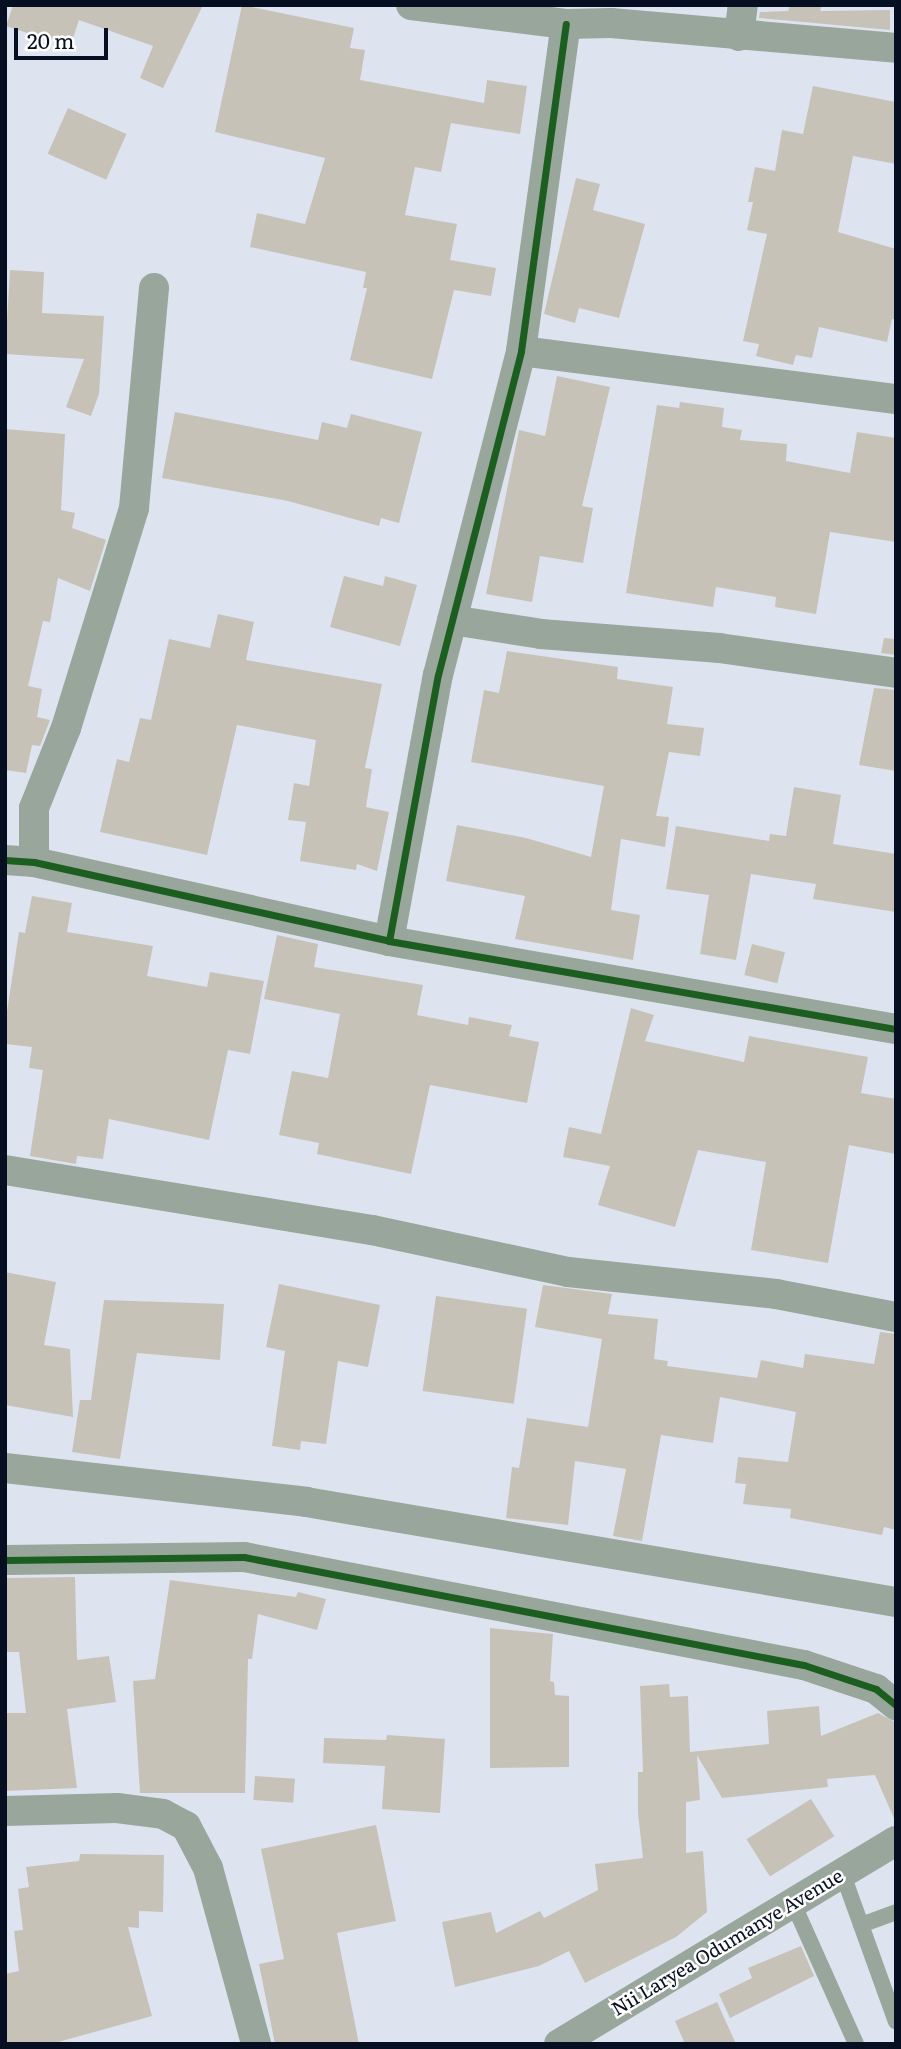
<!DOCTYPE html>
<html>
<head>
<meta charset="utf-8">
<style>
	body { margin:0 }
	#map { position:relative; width:901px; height:2049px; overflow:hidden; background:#dde4f0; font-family:Literata,serif }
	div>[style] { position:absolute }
	.building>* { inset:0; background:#c6c2b8; transform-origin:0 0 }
	.service>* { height:16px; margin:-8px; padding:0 8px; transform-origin:8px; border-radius:8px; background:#99a69b }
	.minor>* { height:30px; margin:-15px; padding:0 15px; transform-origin:15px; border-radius:15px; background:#99a69b }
	.cycleway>* { height:7px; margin:-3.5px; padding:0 3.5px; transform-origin:3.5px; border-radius:3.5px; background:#1b5e20 }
	span { translate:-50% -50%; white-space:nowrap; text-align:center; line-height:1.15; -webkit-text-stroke:5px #fff; paint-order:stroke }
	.street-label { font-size:19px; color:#060e22 }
	.frame { position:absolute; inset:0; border:7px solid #060e22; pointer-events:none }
	.scale { position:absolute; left:14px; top:28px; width:94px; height:32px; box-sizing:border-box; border:4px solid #060e22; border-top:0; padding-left:9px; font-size:21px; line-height:24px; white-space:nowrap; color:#060e22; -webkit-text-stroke:5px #fff; paint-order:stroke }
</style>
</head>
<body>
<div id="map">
	<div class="building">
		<i style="clip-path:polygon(13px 5px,203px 5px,163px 88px,140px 78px,153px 46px,79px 20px,70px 47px,6px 26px)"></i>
		<i style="clip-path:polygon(242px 5px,354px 28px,350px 48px,365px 50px,360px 80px,484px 103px,487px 80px,527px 86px,520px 134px,451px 123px,441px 172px,415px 167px,405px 215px,457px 224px,450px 260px,496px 268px,491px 296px,454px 290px,432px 379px,350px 360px,367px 288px,363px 288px,366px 272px,250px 247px,257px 213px,305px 224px,325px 158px,215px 132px)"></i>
		<i style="clip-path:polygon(790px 5px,822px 5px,820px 11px,890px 10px,890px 30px,759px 18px,760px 12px,788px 11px)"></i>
		<i style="clip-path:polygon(813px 86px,896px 102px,896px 164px,853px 156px,838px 232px,896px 249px,896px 320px,892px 319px,887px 342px,819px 327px,812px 358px,796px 355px,793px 365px,756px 356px,759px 344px,743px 341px,767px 234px,747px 230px,753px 202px,748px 202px,755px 167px,775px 171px,782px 130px,803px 134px)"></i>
		<i style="left:68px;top:108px;width:64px;height:50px;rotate:24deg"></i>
		<i style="clip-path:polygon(576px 178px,600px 184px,593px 210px,645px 224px,619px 318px,579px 308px,575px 323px,544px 314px)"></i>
		<i style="clip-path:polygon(10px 270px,44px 272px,42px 313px,104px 316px,99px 394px,91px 416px,66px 407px,84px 359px,5px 354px)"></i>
		<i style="clip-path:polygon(557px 376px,610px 387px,582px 506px,593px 508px,583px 563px,540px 556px,532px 602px,486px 594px,519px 430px,545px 436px)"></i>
		<i style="clip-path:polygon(680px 402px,724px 408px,722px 427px,742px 430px,740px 440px,787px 444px,786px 461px,850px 473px,857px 432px,896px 438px,896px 542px,830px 532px,816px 614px,775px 607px,776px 597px,716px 587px,713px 607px,626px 593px,657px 405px,679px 408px)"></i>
		<i style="clip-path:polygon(175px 412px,318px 440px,322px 422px,347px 428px,351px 414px,422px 432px,399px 523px,381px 518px,379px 526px,288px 501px,162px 478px)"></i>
		<i style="clip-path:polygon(5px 429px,65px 434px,61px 510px,75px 513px,72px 528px,106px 540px,90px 591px,58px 578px,50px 622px,43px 621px,28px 686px,42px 689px,37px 717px,50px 720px,40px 746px,32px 745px,26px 773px,5px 770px)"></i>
		<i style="clip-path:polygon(344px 576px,383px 586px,385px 576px,417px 585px,400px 646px,330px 627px)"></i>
		<i style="clip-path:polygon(218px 614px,254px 622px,246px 660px,382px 684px,365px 768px,372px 769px,366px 807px,389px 812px,377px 871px,357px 864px,356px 870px,300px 861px,306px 822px,288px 820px,294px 783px,309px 786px,316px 740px,237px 725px,207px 855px,100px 832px,117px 759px,129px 762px,140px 718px,151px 720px,169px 639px,210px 648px)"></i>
		<i style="clip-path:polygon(884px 638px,896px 639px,896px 655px,881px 653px)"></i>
		<i style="clip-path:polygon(507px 651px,618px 667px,617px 679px,673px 687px,667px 724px,704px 728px,700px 756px,669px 752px,656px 816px,669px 817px,665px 847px,621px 839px,611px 910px,640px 915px,633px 960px,515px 939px,525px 896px,446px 881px,457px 825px,526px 838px,591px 857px,604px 786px,471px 762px,484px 690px,499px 693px)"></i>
		<i style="clip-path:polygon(874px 688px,896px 690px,896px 771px,859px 765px)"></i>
		<i style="clip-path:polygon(794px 787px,841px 795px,833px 844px,896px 854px,896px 912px,813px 899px,816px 884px,751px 874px,736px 960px,700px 954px,709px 895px,666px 889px,676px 826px,769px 841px,770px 834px,786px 836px)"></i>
		<i style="clip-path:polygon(32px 896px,72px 903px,67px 932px,153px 946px,147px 976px,207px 987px,210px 972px,264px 981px,250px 1054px,228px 1050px,209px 1140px,109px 1119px,103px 1159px,77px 1156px,76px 1164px,30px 1156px,43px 1070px,29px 1068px,32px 1047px,5px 1044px,5px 1025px,19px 932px,25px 933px)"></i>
		<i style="clip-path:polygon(277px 935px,318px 944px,314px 967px,423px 985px,417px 1015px,468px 1025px,469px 1017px,512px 1025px,509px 1036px,539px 1042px,527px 1103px,430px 1085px,411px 1174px,317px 1154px,319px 1143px,279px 1135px,292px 1071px,328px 1078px,340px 1014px,264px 999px)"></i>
		<i style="left:752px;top:944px;width:34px;height:32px;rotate:14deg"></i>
		<i style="clip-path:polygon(631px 1008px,654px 1015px,645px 1041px,744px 1062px,749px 1036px,868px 1057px,861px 1093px,896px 1099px,896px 1154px,849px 1145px,828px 1263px,751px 1250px,766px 1162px,698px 1150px,675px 1227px,598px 1205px,610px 1166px,563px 1157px,569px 1127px,601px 1134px)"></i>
		<i style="clip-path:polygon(5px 1272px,56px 1282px,44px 1345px,70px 1349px,73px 1417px,5px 1405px)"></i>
		<i style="clip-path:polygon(279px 1284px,380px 1305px,368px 1367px,338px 1361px,326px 1444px,301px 1441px,300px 1450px,272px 1446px,285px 1351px,266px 1347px)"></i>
		<i style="clip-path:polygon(543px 1285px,612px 1294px,608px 1314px,658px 1319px,654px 1359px,668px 1361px,667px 1366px,757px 1378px,761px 1360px,803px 1368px,805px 1354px,874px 1364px,880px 1332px,896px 1334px,896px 1530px,884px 1527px,882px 1535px,790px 1518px,791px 1509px,743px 1504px,746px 1484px,735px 1483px,738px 1457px,788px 1462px,796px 1412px,720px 1397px,713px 1443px,661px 1435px,642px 1541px,613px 1536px,626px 1469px,575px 1461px,568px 1525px,506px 1518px,512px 1467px,519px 1468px,527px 1418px,588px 1427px,602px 1339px,535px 1327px)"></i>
		<i style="left:436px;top:1296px;width:92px;height:96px;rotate:8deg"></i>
		<i style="clip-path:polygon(104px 1300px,224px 1304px,220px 1360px,137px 1353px,120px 1459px,72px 1452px,80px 1400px,91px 1400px)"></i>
		<i style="clip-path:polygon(75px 1577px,77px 1660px,109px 1656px,116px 1702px,67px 1709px,77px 1788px,5px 1791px,5px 1713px,26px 1713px,19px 1652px,5px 1652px,5px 1578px)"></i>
		<i style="clip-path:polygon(170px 1580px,296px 1597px,298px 1592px,326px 1599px,317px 1630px,258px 1614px,252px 1659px,248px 1659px,245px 1793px,140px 1793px,133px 1681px,155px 1679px)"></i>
		<i style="clip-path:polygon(490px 1628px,553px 1634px,550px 1681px,554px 1682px,555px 1695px,569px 1696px,569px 1767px,490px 1768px)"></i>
		<i style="clip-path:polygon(669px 1684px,670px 1697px,688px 1696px,690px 1752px,769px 1744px,767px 1711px,819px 1706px,821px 1736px,878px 1713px,895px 1722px,896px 1823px,875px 1775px,827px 1779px,828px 1787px,722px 1798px,697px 1755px,700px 1800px,686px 1802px,686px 1853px,703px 1851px,707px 1912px,676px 1937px,585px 1983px,569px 1951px,539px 1966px,455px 1987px,442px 1922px,491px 1912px,496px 1933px,540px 1911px,544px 1918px,598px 1890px,595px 1864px,643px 1858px,638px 1813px,638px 1772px,643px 1772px,640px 1686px)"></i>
		<i style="clip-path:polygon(387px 1735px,445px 1739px,440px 1813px,382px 1809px,385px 1766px,323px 1763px,324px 1738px,386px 1740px)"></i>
		<i style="left:255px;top:1776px;width:40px;height:24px;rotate:4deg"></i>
		<i style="left:811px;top:1799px;width:44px;height:76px;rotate:58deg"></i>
		<i style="clip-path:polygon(376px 1825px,396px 1921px,337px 1933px,359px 2044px,275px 2044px,259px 1964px,284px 1959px,261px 1849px)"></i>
		<i style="clip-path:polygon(80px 1854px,164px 1855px,163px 1912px,139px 1911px,139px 1928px,128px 1927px,152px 2016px,51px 2044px,5px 2044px,5px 1974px,19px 1971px,14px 1931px,23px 1930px,18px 1889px,29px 1887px,26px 1867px,79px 1861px)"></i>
		<i style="clip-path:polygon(801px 1946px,814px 1976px,730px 2018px,719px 1994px,752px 1978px,748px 1968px)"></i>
		<i style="clip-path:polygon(717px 2002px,736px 2044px,685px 2044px,675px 2021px)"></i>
	</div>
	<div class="service">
		<i style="left:842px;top:1872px;width:159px;rotate:70.2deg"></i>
		<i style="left:793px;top:1903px;width:154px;rotate:65.9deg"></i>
		<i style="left:861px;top:1925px;width:37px;rotate:-20deg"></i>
	</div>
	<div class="minor">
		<i style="left:411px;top:5px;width:156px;rotate:7deg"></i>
		<i style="left:566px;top:24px;width:45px;rotate:-1.3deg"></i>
		<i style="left:611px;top:23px;width:286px;rotate:5deg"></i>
		<i style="left:739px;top:36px;width:31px;rotate:-83deg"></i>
		<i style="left:521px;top:351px;width:378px;rotate:7.3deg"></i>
		<i style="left:452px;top:620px;width:90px;rotate:8.9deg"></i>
		<i style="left:541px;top:634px;width:179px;rotate:4.5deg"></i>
		<i style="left:719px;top:648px;width:179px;rotate:8deg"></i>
		<i style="left:5px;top:860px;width:29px;rotate:4deg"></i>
		<i style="left:34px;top:862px;width:364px;rotate:12.5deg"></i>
		<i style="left:389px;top:941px;width:515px;rotate:9.85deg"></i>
		<i style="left:34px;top:862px;width:54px;rotate:-90deg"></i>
		<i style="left:34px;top:808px;width:86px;rotate:-68.2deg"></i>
		<i style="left:66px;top:728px;width:230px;rotate:-72.8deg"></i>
		<i style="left:134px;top:508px;width:221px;rotate:-84.8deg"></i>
		<i style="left:389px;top:941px;width:270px;rotate:-79.6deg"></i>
		<i style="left:438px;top:675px;width:334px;rotate:-75.6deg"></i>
		<i style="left:521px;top:351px;width:330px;rotate:-82.2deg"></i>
		<i style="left:5px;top:1170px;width:372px;rotate:9.3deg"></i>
		<i style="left:372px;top:1230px;width:200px;rotate:12.1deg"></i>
		<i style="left:568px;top:1272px;width:209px;rotate:6deg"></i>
		<i style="left:776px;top:1294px;width:122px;rotate:10.9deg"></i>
		<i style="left:5px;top:1468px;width:303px;rotate:6.4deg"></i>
		<i style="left:306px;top:1502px;width:598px;rotate:9.62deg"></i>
		<i style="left:5px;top:1560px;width:239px;rotate:-0.7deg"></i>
		<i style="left:244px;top:1557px;width:570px;rotate:10.92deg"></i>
		<i style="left:804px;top:1665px;width:76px;rotate:18.4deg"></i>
		<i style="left:876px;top:1689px;width:26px;rotate:39deg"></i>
		<i style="left:5px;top:1811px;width:112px;rotate:-1.5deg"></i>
		<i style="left:117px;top:1808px;width:46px;rotate:7.4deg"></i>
		<i style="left:163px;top:1814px;width:26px;rotate:28deg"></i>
		<i style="left:186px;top:1826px;width:47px;rotate:62.4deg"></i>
		<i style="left:208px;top:1868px;width:182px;rotate:74.7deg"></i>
		<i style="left:559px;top:2044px;width:393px;rotate:-31.1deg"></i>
	</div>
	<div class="cycleway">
		<i style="left:5px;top:860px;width:29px;rotate:4deg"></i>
		<i style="left:34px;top:862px;width:364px;rotate:12.5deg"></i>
		<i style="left:389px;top:941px;width:515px;rotate:9.85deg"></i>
		<i style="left:389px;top:941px;width:270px;rotate:-79.6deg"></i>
		<i style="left:438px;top:675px;width:334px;rotate:-75.6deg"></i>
		<i style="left:521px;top:351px;width:330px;rotate:-82.2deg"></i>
		<i style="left:5px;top:1560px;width:239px;rotate:-0.7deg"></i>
		<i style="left:244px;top:1557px;width:570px;rotate:10.92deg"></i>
		<i style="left:804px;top:1665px;width:76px;rotate:18.4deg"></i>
		<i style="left:876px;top:1689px;width:26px;rotate:39deg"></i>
	</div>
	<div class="street-label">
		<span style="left:727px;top:1942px;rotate:-31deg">Nii Laryea Odumanye Avenue</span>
	</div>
	<div class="frame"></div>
	<div class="scale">20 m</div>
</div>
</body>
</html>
